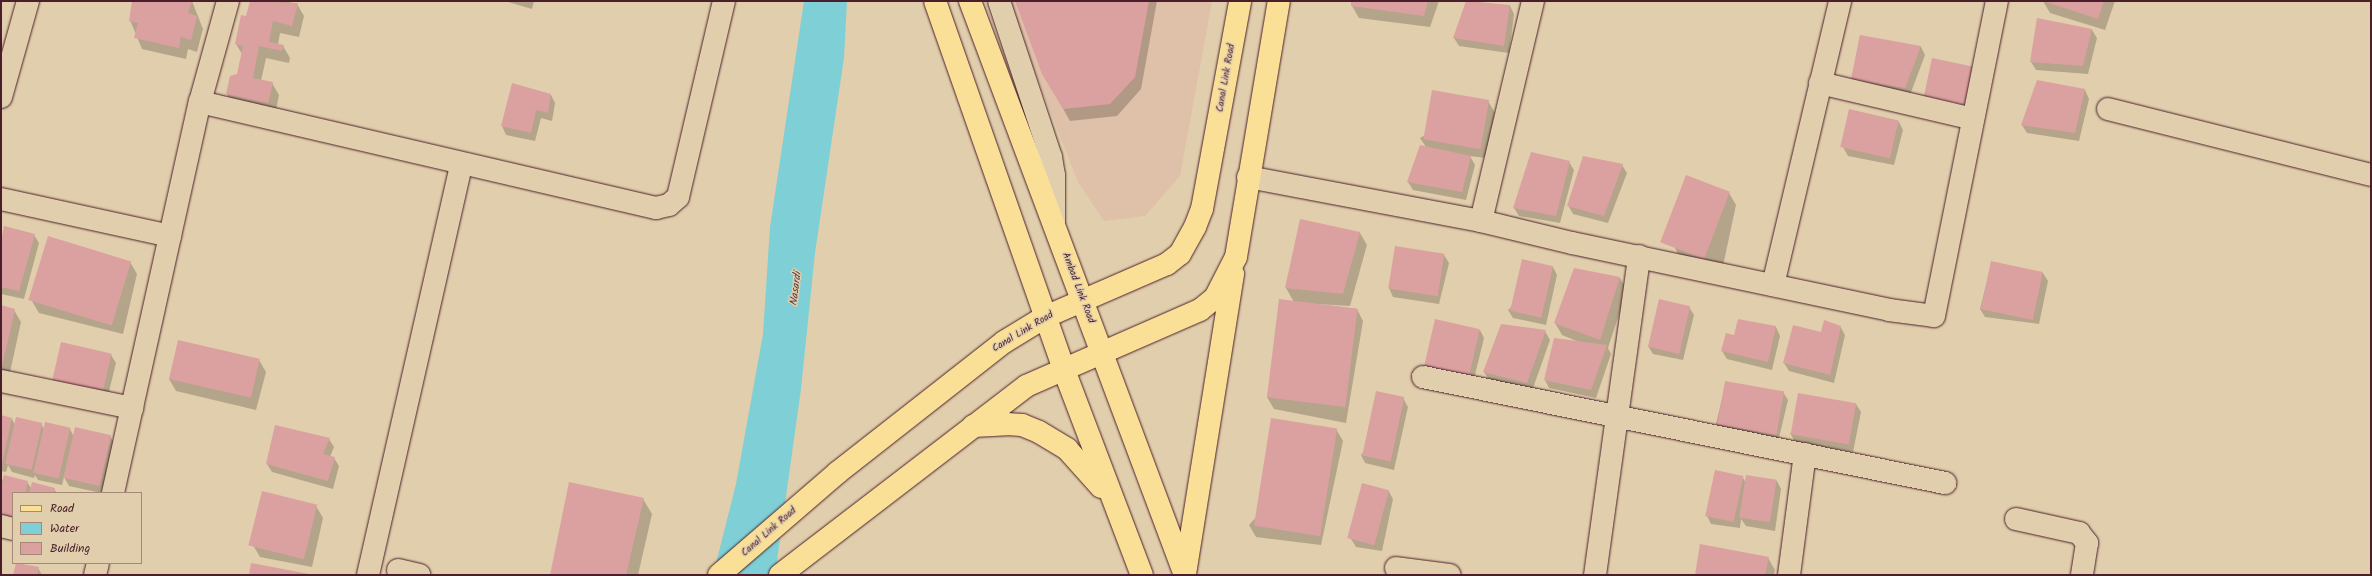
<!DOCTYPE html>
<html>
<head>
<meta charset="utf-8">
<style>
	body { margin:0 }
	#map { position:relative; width:2372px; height:576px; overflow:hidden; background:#e1ceac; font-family:Kalam,sans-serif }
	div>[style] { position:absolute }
	.built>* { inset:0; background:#dfc0a8 }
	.water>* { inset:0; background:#7fd0d6 }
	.shadow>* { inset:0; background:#0003 }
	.building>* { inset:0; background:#dba1a0; transform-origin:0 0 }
	.roads { filter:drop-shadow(0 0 1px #4a1f2b) drop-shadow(0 0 1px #4a1f2b) }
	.minor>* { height:22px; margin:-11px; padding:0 11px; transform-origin:11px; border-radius:11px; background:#e1ceac }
	.major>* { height:22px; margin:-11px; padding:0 11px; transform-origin:11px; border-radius:11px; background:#fadf96 }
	span { translate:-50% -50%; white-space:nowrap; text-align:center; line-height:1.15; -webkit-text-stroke:3px #e1ceac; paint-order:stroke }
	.street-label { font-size:10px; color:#4a1f2b }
	.water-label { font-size:11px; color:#523a45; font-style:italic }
	.frame { position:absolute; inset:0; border:2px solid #4a1f2b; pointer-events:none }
	.legend { position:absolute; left:12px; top:492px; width:130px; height:72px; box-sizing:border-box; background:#e1ceac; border:1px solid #a58878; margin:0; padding:5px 7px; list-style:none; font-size:12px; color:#4a1f2b }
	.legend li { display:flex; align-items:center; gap:8px; height:20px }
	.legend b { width:20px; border:1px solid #a58878 }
</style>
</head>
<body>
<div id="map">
	<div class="built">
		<i style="clip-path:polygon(1007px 1px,1212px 1px,1180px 176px,1145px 216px,1104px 221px,1078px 182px)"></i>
	</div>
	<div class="water">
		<i style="clip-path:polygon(804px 1px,847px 1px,844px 58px,815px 253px,801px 389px,775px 575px,713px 575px,736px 484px,763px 334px,770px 227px)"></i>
	</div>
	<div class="shadow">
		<i style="clip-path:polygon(133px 1px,192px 1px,203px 29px,197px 52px,188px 49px,186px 59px,142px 49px,130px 20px)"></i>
		<i style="clip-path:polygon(253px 1px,284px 1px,297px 4px,304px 16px,299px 37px,280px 33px,278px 45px,283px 46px,290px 58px,289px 63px,266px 58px,261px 81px,272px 83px,279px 95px,275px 115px,234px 106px,227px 94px,238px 75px,242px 54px,236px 44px)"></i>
		<i style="clip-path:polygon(505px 1px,534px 1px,532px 9px)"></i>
		<i style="clip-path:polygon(1016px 1px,1157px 1px,1141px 89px,1117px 116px,1070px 121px,1043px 73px)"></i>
		<i style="clip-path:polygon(1352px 1px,1439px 1px,1430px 27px,1359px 18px,1352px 6px)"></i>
		<i style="clip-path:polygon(1467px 1px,1510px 6px,1514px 14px,1509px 53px,1459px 46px,1454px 38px)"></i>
		<i style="clip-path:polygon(2043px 1px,2115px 1px,2105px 30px,2050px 13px)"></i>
		<i style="clip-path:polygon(2038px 20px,2092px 30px,2097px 38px,2088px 74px,2036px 70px,2031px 62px)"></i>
		<i style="clip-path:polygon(1860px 36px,1921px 47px,1925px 55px,1910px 95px,1857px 87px,1852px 79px)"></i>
		<i style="clip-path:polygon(2038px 81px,2085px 90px,2089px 99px,2079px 141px,2027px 133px,2022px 125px)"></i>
		<i style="clip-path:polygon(513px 84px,551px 95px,555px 103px,552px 121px,541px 118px,535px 141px,506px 135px,502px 126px)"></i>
		<i style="clip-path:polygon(1488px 101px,1495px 113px,1486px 158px,1470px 156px,1475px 165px,1466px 200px,1413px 190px,1408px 182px,1426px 147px,1420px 138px)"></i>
		<i style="clip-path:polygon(1850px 110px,1899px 122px,1903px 130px,1894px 165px,1848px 156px,1843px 147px)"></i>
		<i style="clip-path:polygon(1569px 162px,1574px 170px,1560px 223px,1519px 216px,1514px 208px)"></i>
		<i style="clip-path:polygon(1622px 165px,1627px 173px,1608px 223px,1573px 214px,1568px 205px)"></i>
		<i style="clip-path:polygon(1729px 193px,1736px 205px,1723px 266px,1679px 256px,1673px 244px)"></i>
		<i style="clip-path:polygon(1301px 220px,1360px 233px,1367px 245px,1350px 306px,1316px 304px,1357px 309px,1363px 321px,1346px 423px,1274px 409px,1267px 397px,1294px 302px,1286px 288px)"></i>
		<i style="clip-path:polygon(34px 235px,39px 243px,24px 299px,1px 294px,1px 245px)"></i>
		<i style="clip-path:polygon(1396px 247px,1444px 255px,1449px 263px,1439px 304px,1393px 297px,1389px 288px)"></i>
		<i style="clip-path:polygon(130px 262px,137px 274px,123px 334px,39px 313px,32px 301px)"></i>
		<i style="clip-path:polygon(1992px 262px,2043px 273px,2048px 281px,2039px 324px,1985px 317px,1980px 309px)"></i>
		<i style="clip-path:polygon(1553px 267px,1557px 275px,1546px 325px,1513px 318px,1508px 310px)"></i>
		<i style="clip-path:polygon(1575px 269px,1620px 278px,1627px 290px,1608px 348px,1611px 354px,1596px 398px,1549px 388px,1545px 380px,1579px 342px,1562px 335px,1555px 323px)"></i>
		<i style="clip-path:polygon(1px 306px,14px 310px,21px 322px,7px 386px,1px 384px)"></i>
		<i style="clip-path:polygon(1689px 307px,1694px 315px,1683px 360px,1653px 354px,1648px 346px)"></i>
		<i style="clip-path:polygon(1840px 326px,1845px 335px,1834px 383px,1789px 371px,1784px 363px)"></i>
		<i style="clip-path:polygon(1776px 327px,1780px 336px,1772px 370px,1727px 359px,1722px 351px,1734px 336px)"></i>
		<i style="clip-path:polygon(1480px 330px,1484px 338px,1473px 383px,1428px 375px)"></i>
		<i style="clip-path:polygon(1545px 331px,1550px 340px,1532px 391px,1489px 380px,1484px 372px)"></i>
		<i style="clip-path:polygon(111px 355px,116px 363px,106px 404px,56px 391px)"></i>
		<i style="clip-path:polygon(259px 360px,266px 372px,256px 410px,176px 391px,169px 379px)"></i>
		<i style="clip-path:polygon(1726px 382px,1783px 392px,1788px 400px,1778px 442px,1721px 433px,1716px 424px)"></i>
		<i style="clip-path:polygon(1403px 398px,1408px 407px,1394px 470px,1365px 463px,1361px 455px)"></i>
		<i style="clip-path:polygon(1856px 404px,1861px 412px,1853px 452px,1795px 442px,1790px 433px)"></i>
		<i style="clip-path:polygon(1px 416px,12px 419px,15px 425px,41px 424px,44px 429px,46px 423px,70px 429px,74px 437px,110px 436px,115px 444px,101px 493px,69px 486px,64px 477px,62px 485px,38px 480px,35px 475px,34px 478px,12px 472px,8px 465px,6px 472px,1px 471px)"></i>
		<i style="clip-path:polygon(1336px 429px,1343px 441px,1321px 545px,1256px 537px,1249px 525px)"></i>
		<i style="clip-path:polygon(329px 439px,334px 447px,330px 457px,334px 458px,339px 466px,333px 489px,272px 472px,267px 464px)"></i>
		<i style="clip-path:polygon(1742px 476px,1746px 483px,1777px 481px,1781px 489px,1775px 531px,1746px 526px,1741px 519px,1740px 528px,1711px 524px,1707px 516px)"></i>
		<i style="clip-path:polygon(1px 477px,4px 482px,27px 482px,31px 488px,54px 489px,57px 493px,13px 493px,1px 524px)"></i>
		<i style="clip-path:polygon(1388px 490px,1393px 499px,1382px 551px,1356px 547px,1351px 539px)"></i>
		<i style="clip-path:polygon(643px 499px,652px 514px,638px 575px,551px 575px)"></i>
		<i style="clip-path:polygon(316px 506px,323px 518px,312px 567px,260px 557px,253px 545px)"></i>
		<i style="clip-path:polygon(1768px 558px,1775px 570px,1774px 575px,1696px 575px)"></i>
		<i style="clip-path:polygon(38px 568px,42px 575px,14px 575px)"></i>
	</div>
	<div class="building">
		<i style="clip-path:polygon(132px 1px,192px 1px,188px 13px,197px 16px,191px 40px,181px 37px,179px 48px,134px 38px,138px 23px,129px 21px)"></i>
		<i style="clip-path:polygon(250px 1px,298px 3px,292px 26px,273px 21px,269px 42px,284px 45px,282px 51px,259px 46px,253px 78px,273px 82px,268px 103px,226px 94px,230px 76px,237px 74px,243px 46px,235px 44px,241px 15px,246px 16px)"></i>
		<i style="clip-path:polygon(1015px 1px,1149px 1px,1135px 77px,1110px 104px,1063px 109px,1042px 74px)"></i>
		<i style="clip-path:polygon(1351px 1px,1428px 1px,1424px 16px,1351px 6px)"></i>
		<i style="clip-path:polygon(1466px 1px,1510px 5px,1504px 46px,1453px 38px)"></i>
		<i style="clip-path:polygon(2043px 1px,2104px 1px,2098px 19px)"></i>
		<i style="clip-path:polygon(2037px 18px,2092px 29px,2083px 66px,2030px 62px)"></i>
		<i style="clip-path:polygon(1860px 35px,1921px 46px,1905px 88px,1851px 79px)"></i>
		<i style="left:1932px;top:58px;width:45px;height:39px;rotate:12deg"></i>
		<i style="clip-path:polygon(2037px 80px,2085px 89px,2075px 133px,2021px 125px)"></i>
		<i style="clip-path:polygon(512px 83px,551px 94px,548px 113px,536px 110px,531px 133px,501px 126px)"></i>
		<i style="left:1432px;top:90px;width:58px;height:50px;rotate:10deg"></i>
		<i style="left:1849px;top:109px;width:51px;height:39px;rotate:13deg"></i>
		<i style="clip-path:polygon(1420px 145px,1471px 156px,1462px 192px,1407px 182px)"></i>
		<i style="clip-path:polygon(1531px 152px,1570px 161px,1556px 216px,1513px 208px)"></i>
		<i style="clip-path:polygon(1583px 156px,1623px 164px,1604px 216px,1567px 206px)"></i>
		<i style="left:1686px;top:175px;width:47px;height:72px;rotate:21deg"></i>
		<i style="clip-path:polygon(1300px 219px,1360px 232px,1343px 294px,1285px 288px)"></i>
		<i style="clip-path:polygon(4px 226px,35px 234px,19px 291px,1px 287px,1px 241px)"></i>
		<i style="left:48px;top:236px;width:87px;height:67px;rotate:17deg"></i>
		<i style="left:1395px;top:246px;width:50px;height:43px;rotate:9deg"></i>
		<i style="left:1522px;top:259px;width:32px;height:53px;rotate:13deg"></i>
		<i style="left:1991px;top:261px;width:53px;height:49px;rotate:12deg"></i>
		<i style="clip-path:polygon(1574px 268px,1620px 277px,1600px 340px,1554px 323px)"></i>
		<i style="left:1279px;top:299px;width:79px;height:99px;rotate:7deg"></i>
		<i style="left:1659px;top:299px;width:32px;height:49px;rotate:13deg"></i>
		<i style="clip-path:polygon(1px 305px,15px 309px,2px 367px,1px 367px)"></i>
		<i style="left:1435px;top:319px;width:46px;height:50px;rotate:13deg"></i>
		<i style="clip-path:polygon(1738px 319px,1776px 326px,1768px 362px,1721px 351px,1726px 333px,1734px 335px)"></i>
		<i style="clip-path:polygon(1824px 320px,1841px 326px,1830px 375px,1783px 363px,1793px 325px,1821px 332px)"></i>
		<i style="clip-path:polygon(1501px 324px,1546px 330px,1527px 383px,1483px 372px)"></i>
		<i style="clip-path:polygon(1554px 338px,1607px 345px,1591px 390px,1544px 380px)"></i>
		<i style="left:178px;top:340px;width:84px;height:40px;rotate:13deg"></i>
		<i style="left:61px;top:342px;width:52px;height:42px;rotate:13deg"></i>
		<i style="left:1725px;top:381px;width:60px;height:44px;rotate:10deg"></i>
		<i style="left:1376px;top:391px;width:29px;height:66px;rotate:12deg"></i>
		<i style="left:1798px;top:393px;width:59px;height:42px;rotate:10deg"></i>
		<i style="clip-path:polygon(1px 415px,12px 418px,2px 464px,1px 464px)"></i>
		<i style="left:16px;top:417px;width:27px;height:48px;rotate:13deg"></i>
		<i style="left:1271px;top:418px;width:67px;height:109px;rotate:9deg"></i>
		<i style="left:45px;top:422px;width:26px;height:52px;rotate:13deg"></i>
		<i style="clip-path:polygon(275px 425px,330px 438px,323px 454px,335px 457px,328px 481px,266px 464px)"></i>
		<i style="left:75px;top:427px;width:37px;height:52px;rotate:13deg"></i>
		<i style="left:1715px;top:470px;width:29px;height:47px;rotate:12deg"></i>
		<i style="clip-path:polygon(4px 475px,28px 481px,25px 493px,13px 493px,13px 520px,1px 517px,1px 488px)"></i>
		<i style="left:1746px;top:475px;width:31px;height:43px;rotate:9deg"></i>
		<i style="clip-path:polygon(32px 482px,55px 488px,54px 493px,29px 493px)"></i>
		<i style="clip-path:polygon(569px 482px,644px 498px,626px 575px,550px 575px)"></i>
		<i style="left:1362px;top:483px;width:28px;height:57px;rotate:15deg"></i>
		<i style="left:262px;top:491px;width:57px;height:56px;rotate:14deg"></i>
		<i style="clip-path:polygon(1700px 544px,1769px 557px,1765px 575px,1695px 575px)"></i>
		<i style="clip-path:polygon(16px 563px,39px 567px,37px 575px,13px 575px)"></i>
		<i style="clip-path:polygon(251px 563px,309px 574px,309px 575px,249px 575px)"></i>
	</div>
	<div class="roads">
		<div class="minor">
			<i style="left:999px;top:1px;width:164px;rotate:71.6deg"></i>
			<i style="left:1051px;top:157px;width:18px;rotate:81deg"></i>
			<i style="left:1054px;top:175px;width:48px;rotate:90deg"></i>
			<i style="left:1820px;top:83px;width:157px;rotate:13.2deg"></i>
			<i style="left:1px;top:97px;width:100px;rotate:-74.3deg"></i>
			<i style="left:200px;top:102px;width:105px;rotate:-74.5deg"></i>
			<i style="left:2108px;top:109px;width:271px;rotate:14.1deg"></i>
			<i style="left:1248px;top:177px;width:237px;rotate:10.7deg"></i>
			<i style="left:1481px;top:221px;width:94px;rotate:13.6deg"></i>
			<i style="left:1572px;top:243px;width:324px;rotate:11.9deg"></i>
			<i style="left:1889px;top:310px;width:45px;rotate:7.6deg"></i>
			<i style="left:1934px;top:316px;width:321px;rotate:-78.7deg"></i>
			<i style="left:1px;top:199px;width:173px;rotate:12.3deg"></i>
			<i style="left:1481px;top:221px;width:226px;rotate:-76.7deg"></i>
			<i style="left:1773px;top:285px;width:292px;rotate:-76.7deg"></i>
			<i style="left:1423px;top:377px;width:533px;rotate:11.48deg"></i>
			<i style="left:1px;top:381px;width:134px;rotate:11.6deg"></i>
			<i style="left:113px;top:493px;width:401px;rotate:-77.5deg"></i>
			<i style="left:200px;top:102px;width:468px;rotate:13.1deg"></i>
			<i style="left:656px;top:208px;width:13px;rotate:-13deg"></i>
			<i style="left:669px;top:205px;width:12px;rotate:-42deg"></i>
			<i style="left:678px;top:197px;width:201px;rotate:-76.8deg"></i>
			<i style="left:2016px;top:519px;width:65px;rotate:12.5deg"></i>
			<i style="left:2079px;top:533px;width:13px;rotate:51deg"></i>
			<i style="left:2087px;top:543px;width:32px;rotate:99deg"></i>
			<i style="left:1px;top:526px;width:12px;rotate:14deg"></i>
			<i style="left:1396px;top:568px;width:54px;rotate:7.4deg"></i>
			<i style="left:398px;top:570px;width:22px;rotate:13deg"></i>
			<i style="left:95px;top:575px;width:12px;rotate:-76deg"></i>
			<i style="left:368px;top:575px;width:421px;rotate:-77.2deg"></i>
			<i style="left:1595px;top:575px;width:322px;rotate:-82.1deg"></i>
			<i style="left:1789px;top:575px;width:122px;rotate:-82.5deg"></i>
		</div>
		<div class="major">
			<i style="left:935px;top:1px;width:391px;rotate:70.7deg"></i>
			<i style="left:1064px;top:370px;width:219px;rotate:69.2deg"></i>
			<i style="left:970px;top:1px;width:613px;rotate:69.47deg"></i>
			<i style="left:973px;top:426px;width:34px;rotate:-3deg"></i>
			<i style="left:1007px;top:424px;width:15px;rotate:4deg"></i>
			<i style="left:1022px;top:425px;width:18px;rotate:22deg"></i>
			<i style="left:1039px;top:432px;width:33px;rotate:31deg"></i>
			<i style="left:1067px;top:449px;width:51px;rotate:48.2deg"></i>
			<i style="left:1185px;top:574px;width:304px;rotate:-80.9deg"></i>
			<i style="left:719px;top:575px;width:156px;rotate:-40.8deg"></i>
			<i style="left:837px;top:473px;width:212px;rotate:-38.1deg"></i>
			<i style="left:1004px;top:342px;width:48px;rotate:-31.4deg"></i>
			<i style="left:1045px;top:317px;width:133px;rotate:-23.5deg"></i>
			<i style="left:1167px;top:264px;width:16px;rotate:-38deg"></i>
			<i style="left:1180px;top:254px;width:31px;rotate:-61deg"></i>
			<i style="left:1195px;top:227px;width:19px;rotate:-69deg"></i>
			<i style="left:1202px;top:209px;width:211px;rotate:-79.6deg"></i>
			<i style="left:780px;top:575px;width:310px;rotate:-37.5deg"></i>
			<i style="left:1026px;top:386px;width:190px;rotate:-23.6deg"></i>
			<i style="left:1200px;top:310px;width:19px;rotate:-39deg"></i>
			<i style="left:1215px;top:298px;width:46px;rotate:-62.9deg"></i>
			<i style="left:1236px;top:257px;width:260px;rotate:-80.5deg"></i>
		</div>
	</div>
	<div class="street-label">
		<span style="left:1226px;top:78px;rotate:-80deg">Canal Link Road</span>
		<span style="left:1078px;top:288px;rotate:69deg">Ambad Link Road</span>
		<span style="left:1023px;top:332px;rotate:-31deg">Canal Link Road</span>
		<span style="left:769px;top:532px;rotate:-41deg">Canal Link Road</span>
	</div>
	<div class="water-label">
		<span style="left:796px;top:289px;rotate:-83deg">Nasardi</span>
	</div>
	<div class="frame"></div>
	<ul class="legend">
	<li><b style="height:5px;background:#fadf96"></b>Road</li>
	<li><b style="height:11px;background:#7fd0d6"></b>Water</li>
	<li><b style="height:11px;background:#dba1a0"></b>Building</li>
	</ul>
</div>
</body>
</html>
